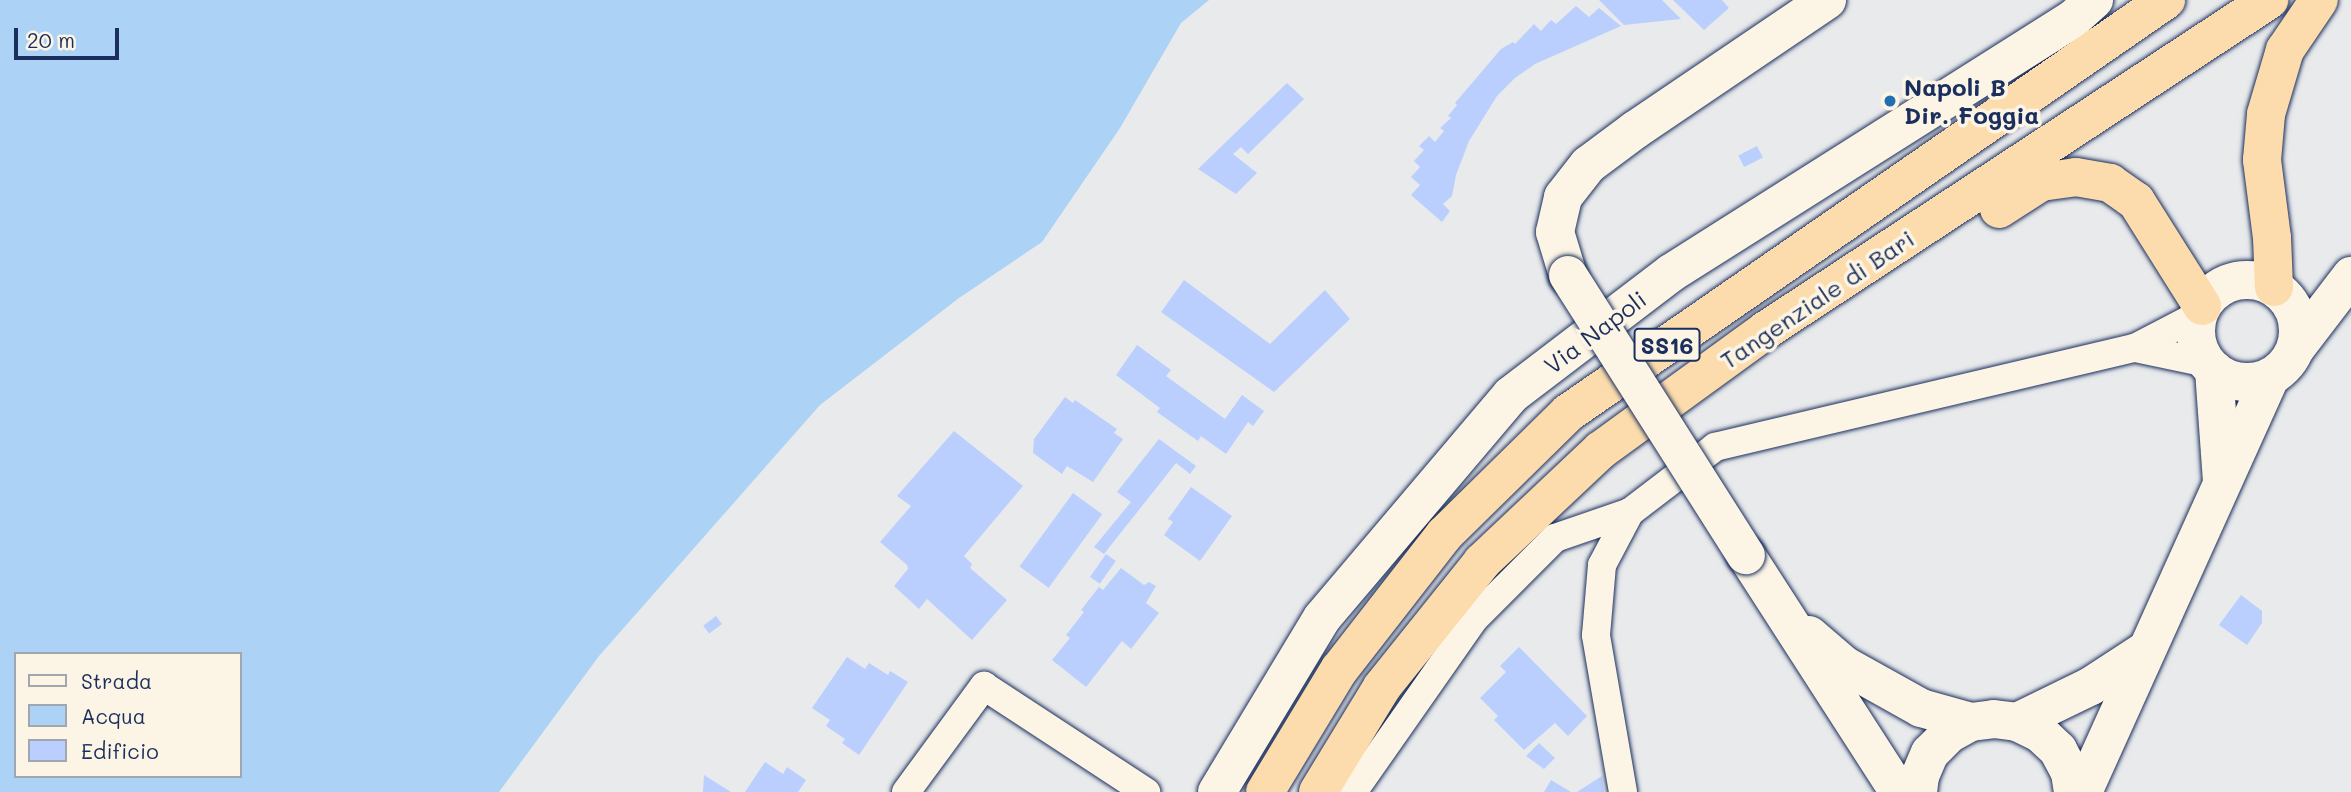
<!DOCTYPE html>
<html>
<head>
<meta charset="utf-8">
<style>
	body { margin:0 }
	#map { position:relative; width:2351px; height:792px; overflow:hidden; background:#e8eaec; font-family:Mali,sans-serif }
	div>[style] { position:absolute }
	.water>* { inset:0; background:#acd3f6 }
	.building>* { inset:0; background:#bbcffe; transform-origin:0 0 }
	.roads { filter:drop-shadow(0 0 2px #1b2f5e) drop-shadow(0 0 2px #1b2f5e) }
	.street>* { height:28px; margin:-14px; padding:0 14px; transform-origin:14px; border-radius:14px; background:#fcf5e5 }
	.secondary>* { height:38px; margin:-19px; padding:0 19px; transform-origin:19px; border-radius:19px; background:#fcf5e5 }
	.secondary>.ring { margin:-19px; padding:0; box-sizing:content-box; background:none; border:38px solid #fcf5e5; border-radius:50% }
	.highway>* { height:38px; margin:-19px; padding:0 19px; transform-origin:19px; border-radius:19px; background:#fcdcac }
	.bridges { filter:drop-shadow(0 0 2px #1b2f5e) drop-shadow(0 0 2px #1b2f5e) }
	.secondary-bridge>* { height:38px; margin:-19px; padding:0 19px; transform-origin:19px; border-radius:19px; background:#fcf5e5 }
	.dots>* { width:19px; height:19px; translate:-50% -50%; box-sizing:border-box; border:4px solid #fcf5e5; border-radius:50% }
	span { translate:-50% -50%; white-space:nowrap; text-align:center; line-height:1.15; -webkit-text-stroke:7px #fcf5e5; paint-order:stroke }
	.shield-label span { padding:2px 5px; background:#fcf5e5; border:2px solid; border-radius:5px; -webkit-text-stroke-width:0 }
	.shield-label { font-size:23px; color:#1b2f5e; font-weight:700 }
	.poi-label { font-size:24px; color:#1b2f5e; font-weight:700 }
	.left { translate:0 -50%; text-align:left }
	.street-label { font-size:24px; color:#1b2f5e }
	.legend { position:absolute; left:14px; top:652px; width:228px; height:126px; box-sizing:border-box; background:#fcf5e5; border:2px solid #a2a6af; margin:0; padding:9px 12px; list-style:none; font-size:21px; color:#1b2f5e }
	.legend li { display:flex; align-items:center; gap:14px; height:35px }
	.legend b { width:35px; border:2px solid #a2a6af }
	.scale { position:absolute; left:14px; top:28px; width:105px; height:32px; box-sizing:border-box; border:4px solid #1b2f5e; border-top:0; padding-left:9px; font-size:21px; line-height:24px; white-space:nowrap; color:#1b2f5e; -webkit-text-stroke:5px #fcf5e5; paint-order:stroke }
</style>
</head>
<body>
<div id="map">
	<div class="water">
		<i style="clip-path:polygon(evenodd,0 0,1209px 0,1181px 23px,1120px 128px,1042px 242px,959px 298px,820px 405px,599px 656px,499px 792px,0 792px,0 0,16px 654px,240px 654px,240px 776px,16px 776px,16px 654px)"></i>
	</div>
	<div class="building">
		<i style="clip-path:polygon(1599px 0,1662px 0,1681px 19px,1624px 25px)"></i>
		<i style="clip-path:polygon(1673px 0,1722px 0,1729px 8px,1704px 30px)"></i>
		<i style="clip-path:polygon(1576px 6px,1589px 17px,1599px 8px,1621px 26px,1535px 64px,1515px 78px,1497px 96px,1469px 141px,1456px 175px,1452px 196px,1443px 204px,1450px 211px,1442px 222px,1411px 195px,1420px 185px,1411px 177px,1420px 167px,1414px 161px,1424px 150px,1419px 146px,1429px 136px,1435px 142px,1444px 131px,1440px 128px,1451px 118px,1448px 116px,1457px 105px,1455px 103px,1501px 49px,1513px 42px,1515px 44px,1534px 24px,1541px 31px,1551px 20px,1556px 24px)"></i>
		<i style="clip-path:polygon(1287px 83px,1304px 99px,1248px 154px,1241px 147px,1233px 154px,1257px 173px,1236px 194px,1198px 169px)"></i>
		<i style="left:1757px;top:146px;width:13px;height:21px;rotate:63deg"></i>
		<i style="clip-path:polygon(1184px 280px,1270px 344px,1325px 290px,1350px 319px,1274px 392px,1161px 312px)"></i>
		<i style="clip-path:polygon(1137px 345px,1171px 370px,1166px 376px,1225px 419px,1242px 395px,1264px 411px,1253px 426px,1248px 422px,1226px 454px,1201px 436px,1198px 441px,1157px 412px,1160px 408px,1116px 375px)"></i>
		<i style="clip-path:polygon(1065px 397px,1073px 403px,1075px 400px,1117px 429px,1114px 433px,1123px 439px,1093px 482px,1067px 466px,1062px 474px,1033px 453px,1034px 439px)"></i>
		<i style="clip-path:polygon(954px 431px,1023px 486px,964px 556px,972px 564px,970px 568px,1007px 600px,972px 640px,927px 599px,919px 609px,894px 586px,908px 569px,907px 565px,880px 542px,911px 506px,897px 496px)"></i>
		<i style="clip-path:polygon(1159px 439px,1196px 466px,1190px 474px,1176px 463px,1104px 554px,1094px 547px,1131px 502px,1117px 492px)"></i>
		<i style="clip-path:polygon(1191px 487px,1232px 516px,1200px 561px,1164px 535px,1173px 522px,1168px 519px)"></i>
		<i style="left:1073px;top:493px;width:36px;height:91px;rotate:36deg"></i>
		<i style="left:1106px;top:554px;width:12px;height:28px;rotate:35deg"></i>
		<i style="clip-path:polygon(1121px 568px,1144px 585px,1149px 582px,1156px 586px,1146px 603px,1159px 613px,1131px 649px,1122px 641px,1086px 687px,1052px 660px,1070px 638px,1066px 635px,1084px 612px,1081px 610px,1099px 587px,1103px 590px)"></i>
		<i style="clip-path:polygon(2241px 595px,2262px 611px,2262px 623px,2247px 645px,2219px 625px)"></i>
		<i style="left:716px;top:616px;width:10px;height:16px;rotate:53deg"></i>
		<i style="clip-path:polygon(1519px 647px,1587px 716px,1568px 736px,1555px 723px,1524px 750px,1494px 720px,1498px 716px,1480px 698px,1506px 672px,1500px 666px)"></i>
		<i style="clip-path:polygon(847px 657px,865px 669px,869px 663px,888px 675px,890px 671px,908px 682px,859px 755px,842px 743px,845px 739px,826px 726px,830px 720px,812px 708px)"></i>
		<i style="clip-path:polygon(1539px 743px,1555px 758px,1544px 769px,1526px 756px)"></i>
		<i style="clip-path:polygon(765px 762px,783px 774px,787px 767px,806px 780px,798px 792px,745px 792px)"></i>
		<i style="clip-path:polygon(704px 775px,731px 792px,703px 792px)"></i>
		<i style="clip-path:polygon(1602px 776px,1604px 792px,1577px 792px)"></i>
		<i style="clip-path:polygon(1551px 780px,1571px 792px,1544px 792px)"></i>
	</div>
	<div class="roads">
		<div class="street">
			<i style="left:2135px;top:348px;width:74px;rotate:11.8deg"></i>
			<i style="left:906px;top:792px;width:132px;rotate:-53.7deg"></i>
			<i style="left:984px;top:686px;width:194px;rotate:33.2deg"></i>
			<i style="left:1353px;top:792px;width:213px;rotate:-55deg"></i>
			<i style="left:1475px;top:618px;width:113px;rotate:-45deg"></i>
			<i style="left:1555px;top:538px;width:79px;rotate:-19.1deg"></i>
			<i style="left:1630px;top:512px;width:107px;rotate:-37.4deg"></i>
			<i style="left:1715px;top:447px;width:432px;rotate:-13.3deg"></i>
			<i style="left:2135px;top:348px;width:71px;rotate:-27.6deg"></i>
			<i style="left:1623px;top:792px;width:159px;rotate:-99.8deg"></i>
			<i style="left:1596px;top:635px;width:70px;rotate:-85.1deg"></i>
			<i style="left:1602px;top:565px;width:60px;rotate:-62.2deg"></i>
		</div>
		<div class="secondary">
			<i style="left:1568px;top:275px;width:45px;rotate:-106.8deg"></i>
			<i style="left:1555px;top:232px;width:36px;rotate:-77deg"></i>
			<i style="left:1563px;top:197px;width:41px;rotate:-52deg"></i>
			<i style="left:1588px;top:165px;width:59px;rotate:-36.7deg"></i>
			<i style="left:1635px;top:130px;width:232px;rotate:-34.1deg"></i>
			<i class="ring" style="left:2196px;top:280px;width:64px;height:64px"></i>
			<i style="left:2296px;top:348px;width:91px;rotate:-52.6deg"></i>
			<i style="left:2214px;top:370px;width:111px;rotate:85.9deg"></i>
			<i style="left:1746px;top:555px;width:282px;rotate:57.2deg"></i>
			<i style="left:1809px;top:635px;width:46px;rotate:40.6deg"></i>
			<i style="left:1844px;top:665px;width:88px;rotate:29.2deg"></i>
			<i style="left:1921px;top:708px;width:52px;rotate:15.6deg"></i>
			<i style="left:2017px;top:722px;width:82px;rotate:-25.9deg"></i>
			<i style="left:2091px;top:686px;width:66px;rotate:-33.2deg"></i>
			<i style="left:1217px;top:792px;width:203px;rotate:-58.9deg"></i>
			<i style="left:1322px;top:618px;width:292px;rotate:-49.7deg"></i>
			<i style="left:1511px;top:395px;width:201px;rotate:-37.3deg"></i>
			<i style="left:1671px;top:273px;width:477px;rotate:-32.3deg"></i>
			<i style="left:2074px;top:18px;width:27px;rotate:-42deg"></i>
			<i style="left:1918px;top:792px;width:16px;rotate:-83deg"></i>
			<i style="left:1920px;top:776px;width:25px;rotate:-67deg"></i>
			<i style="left:1930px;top:753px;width:27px;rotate:-45deg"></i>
			<i style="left:1949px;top:734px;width:25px;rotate:-29deg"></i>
			<i style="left:1971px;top:722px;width:23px;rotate:-7deg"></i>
			<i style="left:1994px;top:719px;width:23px;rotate:7deg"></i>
			<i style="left:2017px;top:722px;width:25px;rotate:26deg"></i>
			<i style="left:2040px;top:733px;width:25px;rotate:43deg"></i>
			<i style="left:2058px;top:750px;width:26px;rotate:62deg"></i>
			<i style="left:2070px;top:773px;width:19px;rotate:81deg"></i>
			<i style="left:2083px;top:792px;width:455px;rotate:-65.7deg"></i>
		</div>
		<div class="highway">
			<i style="left:1999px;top:209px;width:50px;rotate:-32.7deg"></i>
			<i style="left:2041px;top:182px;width:35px;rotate:-8deg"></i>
			<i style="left:2076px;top:177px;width:35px;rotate:10deg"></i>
			<i style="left:2110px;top:183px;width:32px;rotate:35deg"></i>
			<i style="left:2136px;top:201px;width:124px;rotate:57.8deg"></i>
			<i style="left:2274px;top:287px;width:49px;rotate:-92.3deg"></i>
			<i style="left:2272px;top:238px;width:79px;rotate:-97.3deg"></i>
			<i style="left:2262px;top:160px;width:46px;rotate:-85deg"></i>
			<i style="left:2266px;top:114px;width:67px;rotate:-73.5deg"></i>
			<i style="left:2285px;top:50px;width:60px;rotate:-55.8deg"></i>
			<i style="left:1265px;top:792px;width:143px;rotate:-58.8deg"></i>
			<i style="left:1339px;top:670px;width:172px;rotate:-52.1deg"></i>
			<i style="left:1445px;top:534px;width:173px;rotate:-44.5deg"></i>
			<i style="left:1568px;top:413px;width:727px;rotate:-34.63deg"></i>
			<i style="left:1318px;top:792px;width:123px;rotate:-58.6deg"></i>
			<i style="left:1382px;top:687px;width:160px;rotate:-51.3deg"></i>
			<i style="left:1482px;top:562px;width:163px;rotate:-43.3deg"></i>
			<i style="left:1601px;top:450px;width:204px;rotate:-36deg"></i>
			<i style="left:1766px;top:330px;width:602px;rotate:-33.27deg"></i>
		</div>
	</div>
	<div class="bridges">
		<div class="secondary-bridge">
			<i style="left:1568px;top:275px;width:332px;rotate:57.6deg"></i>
		</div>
	</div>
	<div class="dots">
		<i style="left:1890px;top:101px;background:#1f6fb2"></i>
	</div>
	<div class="shield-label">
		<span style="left:1667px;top:345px">SS16</span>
	</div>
	<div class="poi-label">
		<span class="left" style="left:1904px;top:101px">Napoli B<br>Dir. Foggia</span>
	</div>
	<div class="street-label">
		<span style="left:1817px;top:299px;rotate:-34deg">Tangenziale di Bari</span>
		<span style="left:1595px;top:332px;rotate:-37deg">Via Napoli</span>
	</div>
	<ul class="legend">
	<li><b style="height:9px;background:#fcf5e5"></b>Strada</li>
	<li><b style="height:19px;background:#acd3f6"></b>Acqua</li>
	<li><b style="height:19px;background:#bbcffe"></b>Edificio</li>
	</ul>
	<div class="scale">20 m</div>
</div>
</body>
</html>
